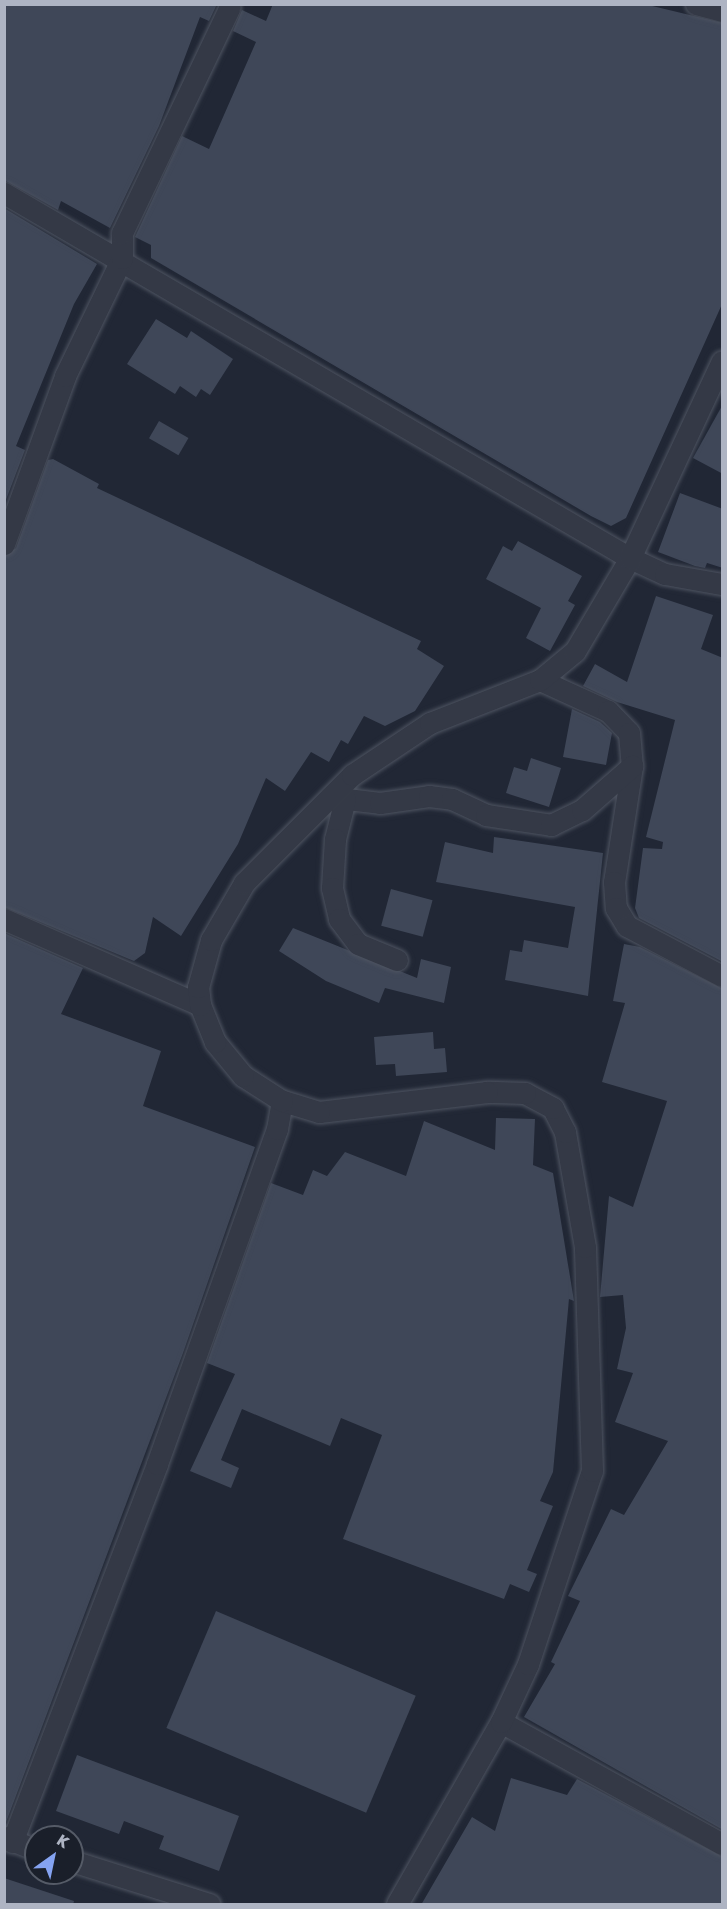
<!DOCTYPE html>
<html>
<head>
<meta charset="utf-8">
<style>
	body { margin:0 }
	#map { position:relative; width:727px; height:1909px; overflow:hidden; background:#212735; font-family:Rubik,sans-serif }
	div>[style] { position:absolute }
	.building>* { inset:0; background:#3f4758; transform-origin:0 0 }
	.roads { filter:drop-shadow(0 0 2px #4e5461) drop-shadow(0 0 2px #4e5461) }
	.street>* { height:21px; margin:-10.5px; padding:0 10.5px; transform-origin:10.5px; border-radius:10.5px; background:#343946 }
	span { translate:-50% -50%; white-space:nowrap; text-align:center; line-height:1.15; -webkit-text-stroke:4.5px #1a1f2a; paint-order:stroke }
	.frame { position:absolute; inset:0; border:6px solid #aeb4c3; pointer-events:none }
	.north { position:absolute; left:24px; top:1825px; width:60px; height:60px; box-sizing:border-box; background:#1a1f2a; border:2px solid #555b67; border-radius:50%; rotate:33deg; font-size:16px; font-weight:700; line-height:24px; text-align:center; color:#aeb4c3 }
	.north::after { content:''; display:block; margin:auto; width:21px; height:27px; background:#85a3f1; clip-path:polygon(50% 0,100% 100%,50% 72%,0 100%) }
</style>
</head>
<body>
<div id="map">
	<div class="building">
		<i style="clip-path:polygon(4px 4px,217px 4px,209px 21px,200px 17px,159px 126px,110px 228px,61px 201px,58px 210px,4px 180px)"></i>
		<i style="clip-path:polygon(273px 4px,644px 4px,723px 23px,723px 302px,626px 518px,611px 526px,591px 516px,151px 258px,151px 245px,135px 237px,182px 136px,209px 149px,256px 42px,233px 31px,242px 10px,266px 21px)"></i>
		<i style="clip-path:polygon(4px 208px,97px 264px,74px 304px,16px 446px,25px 450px,4px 505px)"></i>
		<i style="clip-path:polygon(156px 319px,187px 338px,191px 331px,233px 359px,210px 395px,201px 389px,196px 397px,180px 386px,175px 394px,127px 364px)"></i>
		<i style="clip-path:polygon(723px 404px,723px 474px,693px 458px)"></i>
		<i style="left:159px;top:421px;width:34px;height:20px;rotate:30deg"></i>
		<i style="clip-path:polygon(53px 459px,99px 484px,97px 488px,421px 641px,417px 649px,444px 666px,415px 711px,385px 726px,364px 716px,348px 744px,341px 740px,329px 762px,311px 752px,285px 791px,266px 778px,238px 844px,181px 936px,153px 917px,145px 953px,134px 961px,4px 907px,4px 556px,16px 548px,48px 460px)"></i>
		<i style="clip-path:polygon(680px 493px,723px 509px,723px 568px,707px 563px,705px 568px,695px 566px,658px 552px)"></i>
		<i style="clip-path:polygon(518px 541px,582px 576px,568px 601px,575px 605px,550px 651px,526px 638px,541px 608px,486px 579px,503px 546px,512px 551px)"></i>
		<i style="clip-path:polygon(656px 596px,713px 615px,701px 649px,723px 658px,723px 962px,639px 918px,635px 908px,643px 848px,662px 849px,663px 842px,646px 837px,675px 720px,617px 702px,583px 686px,595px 664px,627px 682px)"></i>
		<i style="clip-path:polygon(572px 709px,600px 722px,612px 733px,606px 765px,563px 757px)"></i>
		<i style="clip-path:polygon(531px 758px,561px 768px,549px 807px,506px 793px,514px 767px,527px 771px)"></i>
		<i style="clip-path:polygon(494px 837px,603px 853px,588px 996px,505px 980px,510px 950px,522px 952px,524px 940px,568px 948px,575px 907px,436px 882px,445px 842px,493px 853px)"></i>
		<i style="left:391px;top:889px;width:43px;height:38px;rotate:15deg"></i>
		<i style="clip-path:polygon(293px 928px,417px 978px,421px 959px,451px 967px,444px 1003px,385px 988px,379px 1003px,326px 981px,279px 951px)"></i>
		<i style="clip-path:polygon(4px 933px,83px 968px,61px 1014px,161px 1051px,143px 1106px,255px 1147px,183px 1353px,5px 1825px)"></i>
		<i style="clip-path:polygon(624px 944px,640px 947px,723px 989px,723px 1830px,524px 1717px,555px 1664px,551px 1662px,580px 1601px,568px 1596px,611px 1509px,624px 1515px,668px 1441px,615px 1422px,633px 1373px,617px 1369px,626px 1328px,623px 1295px,600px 1297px,609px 1196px,633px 1207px,667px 1101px,602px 1082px,625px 1003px,613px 1001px)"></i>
		<i style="clip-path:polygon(433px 1032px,434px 1049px,445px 1048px,447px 1072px,396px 1076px,395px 1064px,376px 1065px,374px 1037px)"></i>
		<i style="clip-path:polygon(496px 1118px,535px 1119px,533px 1165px,553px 1173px,574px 1301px,569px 1299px,553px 1472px,540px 1501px,553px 1506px,527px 1570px,537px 1574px,529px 1592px,510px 1584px,504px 1599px,343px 1539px,382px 1435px,341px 1418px,330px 1446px,242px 1409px,221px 1460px,239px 1468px,231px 1488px,190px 1471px,235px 1374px,207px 1363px,271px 1183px,303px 1195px,313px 1170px,327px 1176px,345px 1152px,406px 1176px,424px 1121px,495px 1150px)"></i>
		<i style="left:216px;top:1611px;width:217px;height:127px;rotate:23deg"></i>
		<i style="clip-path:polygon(77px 1755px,239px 1816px,219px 1871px,159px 1849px,164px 1836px,124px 1821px,119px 1834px,56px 1811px)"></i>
		<i style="clip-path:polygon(511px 1778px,567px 1795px,577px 1779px,723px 1857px,723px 1905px,421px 1905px,472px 1817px,495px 1831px)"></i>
		<i style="clip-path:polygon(4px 1878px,74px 1901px,73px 1905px,4px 1905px)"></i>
	</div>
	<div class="roads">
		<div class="street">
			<i style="left:696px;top:4px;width:27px;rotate:15deg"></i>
			<i style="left:4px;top:193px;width:725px;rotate:30.25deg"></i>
			<i style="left:630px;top:558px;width:38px;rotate:25deg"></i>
			<i style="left:665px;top:574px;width:58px;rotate:10deg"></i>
			<i style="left:4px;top:544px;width:179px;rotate:-70deg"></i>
			<i style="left:65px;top:376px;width:131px;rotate:-64.2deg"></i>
			<i style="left:122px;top:258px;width:25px;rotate:-90deg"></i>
			<i style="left:122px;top:233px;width:250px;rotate:-64.5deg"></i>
			<i style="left:540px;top:680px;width:75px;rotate:24.5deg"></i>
			<i style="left:608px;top:711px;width:30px;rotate:46deg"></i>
			<i style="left:629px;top:733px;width:33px;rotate:85deg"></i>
			<i style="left:632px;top:766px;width:117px;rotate:98.8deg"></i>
			<i style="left:614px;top:882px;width:26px;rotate:86deg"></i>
			<i style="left:616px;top:908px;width:21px;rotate:59deg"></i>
			<i style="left:627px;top:926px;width:107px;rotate:27.8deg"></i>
			<i style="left:330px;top:797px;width:50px;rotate:6.8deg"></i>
			<i style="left:380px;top:803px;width:49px;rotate:-8.1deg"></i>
			<i style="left:429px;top:796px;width:23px;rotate:7deg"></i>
			<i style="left:452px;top:799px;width:38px;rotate:25deg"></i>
			<i style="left:486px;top:815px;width:66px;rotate:8.7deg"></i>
			<i style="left:551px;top:825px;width:34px;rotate:-26deg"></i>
			<i style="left:582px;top:810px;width:67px;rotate:-41.3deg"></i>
			<i style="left:345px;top:799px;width:41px;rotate:104deg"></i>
			<i style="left:335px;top:839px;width:49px;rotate:93.5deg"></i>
			<i style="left:332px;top:888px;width:32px;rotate:77deg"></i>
			<i style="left:339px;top:919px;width:31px;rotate:53deg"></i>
			<i style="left:358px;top:944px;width:42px;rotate:22.3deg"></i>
			<i style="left:4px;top:919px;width:214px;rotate:23.7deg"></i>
			<i style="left:501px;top:1722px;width:252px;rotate:28.9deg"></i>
			<i style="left:4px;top:1837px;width:35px;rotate:22deg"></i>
			<i style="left:12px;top:1842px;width:405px;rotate:-69deg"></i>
			<i style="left:157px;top:1464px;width:356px;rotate:-70.3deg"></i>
			<i style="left:277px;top:1129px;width:28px;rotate:-80deg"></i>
			<i style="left:72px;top:1861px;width:144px;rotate:17.4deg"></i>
			<i style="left:397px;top:1904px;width:210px;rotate:-60.3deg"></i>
			<i style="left:501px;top:1722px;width:64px;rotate:-65deg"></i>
			<i style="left:528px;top:1664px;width:203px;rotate:-71.7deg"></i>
			<i style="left:592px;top:1471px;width:224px;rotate:-91.8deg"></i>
			<i style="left:585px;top:1247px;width:117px;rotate:-99.9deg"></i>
			<i style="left:565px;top:1132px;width:27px;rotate:-117deg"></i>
			<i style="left:553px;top:1108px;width:32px;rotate:-152deg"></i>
			<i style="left:525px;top:1093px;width:38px;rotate:-178deg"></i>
			<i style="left:487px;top:1092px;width:169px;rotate:173.2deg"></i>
			<i style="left:319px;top:1112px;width:39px;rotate:-163deg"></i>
			<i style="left:282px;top:1101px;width:46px;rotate:-147.3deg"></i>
			<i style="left:243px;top:1076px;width:44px;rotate:-129.5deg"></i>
			<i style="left:215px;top:1042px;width:40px;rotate:-112deg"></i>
			<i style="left:200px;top:1005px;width:18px;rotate:-96deg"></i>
			<i style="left:198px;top:987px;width:49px;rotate:-74.5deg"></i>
			<i style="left:211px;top:940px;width:66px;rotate:-59.9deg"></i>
			<i style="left:244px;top:883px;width:153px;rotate:-45deg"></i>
			<i style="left:352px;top:775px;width:94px;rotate:-33.7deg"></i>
			<i style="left:430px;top:723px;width:118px;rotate:-21.4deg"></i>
			<i style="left:540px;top:680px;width:45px;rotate:-39.6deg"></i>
			<i style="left:575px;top:651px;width:108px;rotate:-59.4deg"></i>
			<i style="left:630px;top:558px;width:217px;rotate:-65deg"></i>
		</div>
	</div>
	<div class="frame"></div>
	<div class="north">K</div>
</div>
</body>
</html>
